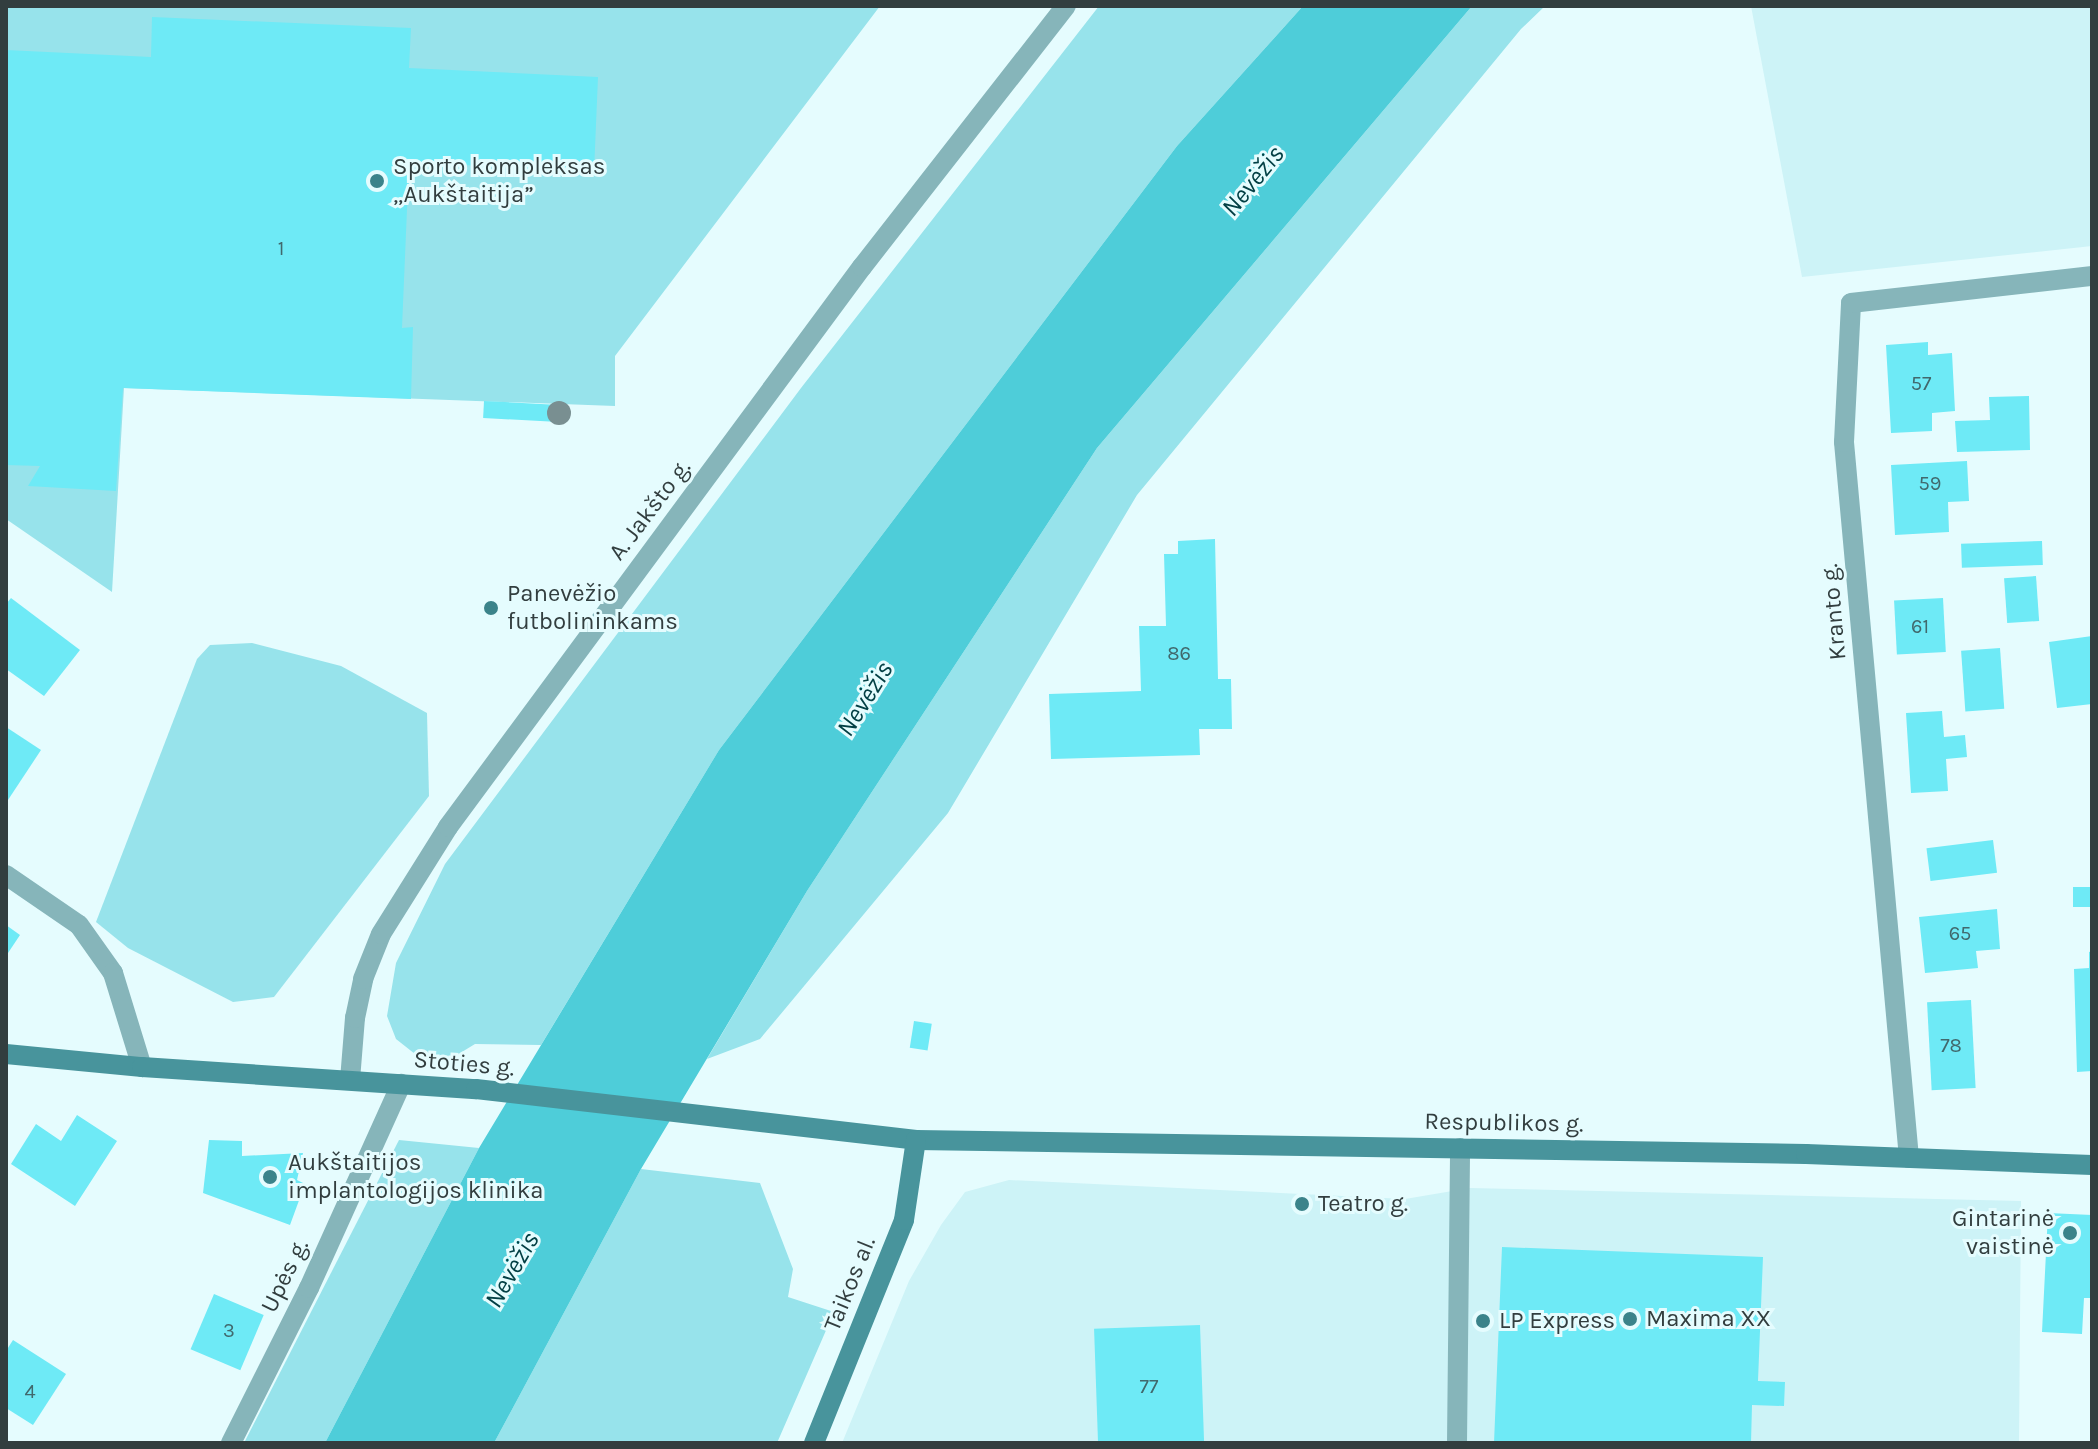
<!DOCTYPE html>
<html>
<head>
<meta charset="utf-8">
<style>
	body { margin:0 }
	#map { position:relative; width:2098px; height:1449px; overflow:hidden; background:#e5fcfe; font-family:Karla,sans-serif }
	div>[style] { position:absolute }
	.built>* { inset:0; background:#cdf3f7 }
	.green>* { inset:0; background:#97e3eb }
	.water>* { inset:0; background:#4ecdd9 }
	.building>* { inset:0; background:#6eeaf6; transform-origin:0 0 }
	.street>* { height:20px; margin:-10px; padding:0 10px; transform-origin:10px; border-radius:10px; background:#86b5ba }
	.secondary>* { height:20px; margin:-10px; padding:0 10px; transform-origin:10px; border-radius:10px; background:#48949c }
	.trees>* { width:24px; height:24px; margin:-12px; border-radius:50%; background:#798f91 }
	.dots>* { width:22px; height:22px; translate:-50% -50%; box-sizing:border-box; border:4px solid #e5fcfe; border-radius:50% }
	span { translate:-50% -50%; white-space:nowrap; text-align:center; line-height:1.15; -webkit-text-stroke:6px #e5fcfe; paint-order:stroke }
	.number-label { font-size:20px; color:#41696d }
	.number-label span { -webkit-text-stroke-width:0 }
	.poi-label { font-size:24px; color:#323e3f }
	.left { translate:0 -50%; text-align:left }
	.right { translate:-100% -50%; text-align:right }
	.street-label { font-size:24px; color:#323e3f }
	.water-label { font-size:26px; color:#034045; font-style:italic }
	.frame { position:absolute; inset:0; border:8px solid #323e3f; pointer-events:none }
</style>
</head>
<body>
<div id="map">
	<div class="built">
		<i style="clip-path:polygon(1751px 6px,2092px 6px,2092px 246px,1802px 277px)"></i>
		<i style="clip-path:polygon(1009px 1180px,1405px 1199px,1470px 1188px,2021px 1201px,2019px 1443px,842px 1443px,909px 1281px,941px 1225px,965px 1192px)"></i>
	</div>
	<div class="green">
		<i style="clip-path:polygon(6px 6px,880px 6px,615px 356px,615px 406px,124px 388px,112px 592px,6px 519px)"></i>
		<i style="clip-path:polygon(1099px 6px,1303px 6px,1177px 146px,719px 750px,541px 1045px,475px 1044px,452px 1058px,415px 1054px,396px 1039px,387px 1016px,396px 963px,445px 864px,801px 388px)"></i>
		<i style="clip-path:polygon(1472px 6px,1545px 6px,1521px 29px,1137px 495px,948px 813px,760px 1039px,707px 1059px,807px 891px,1097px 448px)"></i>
		<i style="clip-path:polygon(252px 643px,341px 666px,427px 713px,429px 796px,274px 997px,233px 1002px,128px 948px,96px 922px,197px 659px,210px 645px)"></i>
		<i style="clip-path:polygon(399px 1140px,479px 1148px,325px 1443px,244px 1443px)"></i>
		<i style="clip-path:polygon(641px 1169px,760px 1183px,793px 1269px,788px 1297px,834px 1312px,777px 1443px,494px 1443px)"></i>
	</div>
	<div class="water">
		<i style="clip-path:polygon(1303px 6px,1472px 6px,1097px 448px,807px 891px,641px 1169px,494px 1443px,325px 1443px,479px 1148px,719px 750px,1177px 146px)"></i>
	</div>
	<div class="building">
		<i style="clip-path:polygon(152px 17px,411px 28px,409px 68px,598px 77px,594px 172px,409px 162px,402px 328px,413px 327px,411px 399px,123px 388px,116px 491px,28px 486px,40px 466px,6px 465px,6px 50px,151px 57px)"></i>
		<i style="clip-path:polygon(1928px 342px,1928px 355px,1952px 353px,1955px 411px,1932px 413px,1932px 431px,1891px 433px,1886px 345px)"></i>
		<i style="clip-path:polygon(2029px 396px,2030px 450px,1957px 452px,1955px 421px,1990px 420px,1989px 397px)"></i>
		<i style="left:484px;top:401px;width:71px;height:17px;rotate:3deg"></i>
		<i style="clip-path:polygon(1967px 461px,1969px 501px,1948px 502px,1949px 532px,1895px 535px,1891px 465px)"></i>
		<i style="clip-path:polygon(1215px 539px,1218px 679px,1231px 679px,1232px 729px,1199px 729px,1200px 755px,1051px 759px,1049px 694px,1141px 691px,1139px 626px,1166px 626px,1164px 554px,1178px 554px,1178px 541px)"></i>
		<i style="left:2042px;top:541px;width:24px;height:81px;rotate:88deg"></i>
		<i style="left:2036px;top:576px;width:45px;height:32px;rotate:86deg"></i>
		<i style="clip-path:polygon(11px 598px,80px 650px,44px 696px,6px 669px,6px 604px)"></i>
		<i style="left:1943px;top:598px;width:54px;height:49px;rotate:87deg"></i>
		<i style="clip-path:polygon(2092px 636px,2092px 704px,2057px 708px,2049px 642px)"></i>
		<i style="left:2000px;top:648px;width:61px;height:39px;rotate:86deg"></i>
		<i style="clip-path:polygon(1942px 711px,1944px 737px,1965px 735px,1967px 757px,1946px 759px,1948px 791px,1911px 793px,1906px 713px)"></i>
		<i style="clip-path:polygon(6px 727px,41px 750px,6px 803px)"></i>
		<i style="left:1993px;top:840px;width:33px;height:67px;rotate:83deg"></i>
		<i style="left:2092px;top:887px;width:20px;height:19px;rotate:90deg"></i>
		<i style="clip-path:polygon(1997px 909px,2000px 949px,1976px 951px,1978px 968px,1925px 973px,1919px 917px)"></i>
		<i style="clip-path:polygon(6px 925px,20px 935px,6px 956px)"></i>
		<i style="clip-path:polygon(2092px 951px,2092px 1071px,2077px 1072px,2074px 969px,2089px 968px,2089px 952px)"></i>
		<i style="left:1971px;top:1000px;width:88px;height:44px;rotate:87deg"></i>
		<i style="left:914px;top:1021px;width:18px;height:27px;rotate:9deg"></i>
		<i style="clip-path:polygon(77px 1115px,117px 1141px,75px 1206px,11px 1164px,36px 1124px,61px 1141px)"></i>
		<i style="clip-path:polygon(209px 1140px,242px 1141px,242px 1156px,303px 1153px,297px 1180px,305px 1184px,290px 1225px,203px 1193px)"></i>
		<i style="clip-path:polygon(2048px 1213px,2092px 1215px,2092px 1298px,2084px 1298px,2082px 1334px,2042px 1332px)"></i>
		<i style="clip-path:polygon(1502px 1247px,1763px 1257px,1758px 1381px,1785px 1382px,1784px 1406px,1752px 1405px,1751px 1443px,1494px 1443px)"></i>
		<i style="left:214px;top:1294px;width:54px;height:60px;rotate:23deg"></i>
		<i style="left:1200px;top:1325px;width:118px;height:106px;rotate:88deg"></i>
		<i style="clip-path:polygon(13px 1340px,66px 1374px,33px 1425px,6px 1408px,6px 1351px)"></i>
	</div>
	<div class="street">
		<i style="left:6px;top:875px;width:88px;rotate:34.4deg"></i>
		<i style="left:79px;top:925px;width:59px;rotate:54.7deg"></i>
		<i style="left:113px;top:973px;width:98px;rotate:72.9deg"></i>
		<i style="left:350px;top:1080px;width:62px;rotate:-85.4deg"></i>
		<i style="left:355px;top:1018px;width:40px;rotate:-78deg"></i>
		<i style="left:363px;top:979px;width:48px;rotate:-68.2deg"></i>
		<i style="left:381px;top:934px;width:126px;rotate:-57.9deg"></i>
		<i style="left:448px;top:827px;width:696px;rotate:-53.53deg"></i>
		<i style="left:862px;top:267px;width:331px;rotate:-52deg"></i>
		<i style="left:1909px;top:1158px;width:719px;rotate:-95.19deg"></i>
		<i style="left:1844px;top:442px;width:139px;rotate:-87.1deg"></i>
		<i style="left:1851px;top:303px;width:243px;rotate:-6.4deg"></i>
		<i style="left:231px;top:1443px;width:174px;rotate:-63.3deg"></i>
		<i style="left:309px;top:1288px;width:224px;rotate:-65.7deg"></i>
		<i style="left:1457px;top:1443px;width:295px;rotate:-89.4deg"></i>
	</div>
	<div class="secondary">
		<i style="left:6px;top:1054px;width:137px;rotate:5.5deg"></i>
		<i style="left:142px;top:1067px;width:335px;rotate:3.8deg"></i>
		<i style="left:476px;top:1089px;width:443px;rotate:6.6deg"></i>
		<i style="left:916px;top:1140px;width:890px;rotate:0.9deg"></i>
		<i style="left:1806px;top:1154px;width:286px;rotate:2.2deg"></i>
		<i style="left:814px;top:1443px;width:240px;rotate:-68deg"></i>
		<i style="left:904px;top:1220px;width:81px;rotate:-81.5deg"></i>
	</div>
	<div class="trees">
		<i style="left:559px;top:413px"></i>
	</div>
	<div class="dots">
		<i style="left:377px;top:181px;background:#3b838a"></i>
		<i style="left:491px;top:608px;background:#3b838a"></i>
		<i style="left:270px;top:1177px;background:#3b838a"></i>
		<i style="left:1302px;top:1204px;background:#3b838a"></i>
		<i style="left:2070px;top:1233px;background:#3b838a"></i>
		<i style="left:1630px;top:1319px;background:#3b838a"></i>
		<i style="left:1483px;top:1321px;background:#3b838a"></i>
	</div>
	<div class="number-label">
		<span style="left:281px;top:248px">1</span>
		<span style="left:1921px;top:383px">57</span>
		<span style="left:1930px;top:483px">59</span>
		<span style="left:1920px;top:626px">61</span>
		<span style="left:1179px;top:653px">86</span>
		<span style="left:1960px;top:933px">65</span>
		<span style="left:1951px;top:1045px">78</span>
		<span style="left:229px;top:1330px">3</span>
		<span style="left:1149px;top:1386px">77</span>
		<span style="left:30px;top:1391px">4</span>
	</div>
	<div class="poi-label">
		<span class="left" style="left:393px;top:181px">Sporto kompleksas<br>„Aukštaitija”</span>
		<span class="left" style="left:507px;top:608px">Panevėžio<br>futbolininkams</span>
		<span class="left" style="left:288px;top:1177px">Aukštaitijos<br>implantologijos klinika</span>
		<span class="left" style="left:1318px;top:1204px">Teatro g.</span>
		<span class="right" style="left:2054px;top:1233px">Gintarinė<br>vaistinė</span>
		<span class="left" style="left:1646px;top:1319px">Maxima XX</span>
		<span class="left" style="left:1499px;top:1321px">LP Express</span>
	</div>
	<div class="street-label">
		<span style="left:650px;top:510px;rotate:-53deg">A. Jakšto g.</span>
		<span style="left:1834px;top:612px;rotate:-95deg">Kranto g.</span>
		<span style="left:464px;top:1064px;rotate:5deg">Stoties g.</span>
		<span style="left:1504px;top:1123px;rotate:1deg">Respublikos g.</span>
		<span style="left:285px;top:1276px;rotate:-64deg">Upės g.</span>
		<span style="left:850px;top:1284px;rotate:-68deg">Taikos al.</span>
	</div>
	<div class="water-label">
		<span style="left:1253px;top:181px;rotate:-51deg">Nevėžis</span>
		<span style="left:865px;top:699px;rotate:-58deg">Nevėžis</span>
		<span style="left:512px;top:1270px;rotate:-60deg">Nevėžis</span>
	</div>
	<div class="frame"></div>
</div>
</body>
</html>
